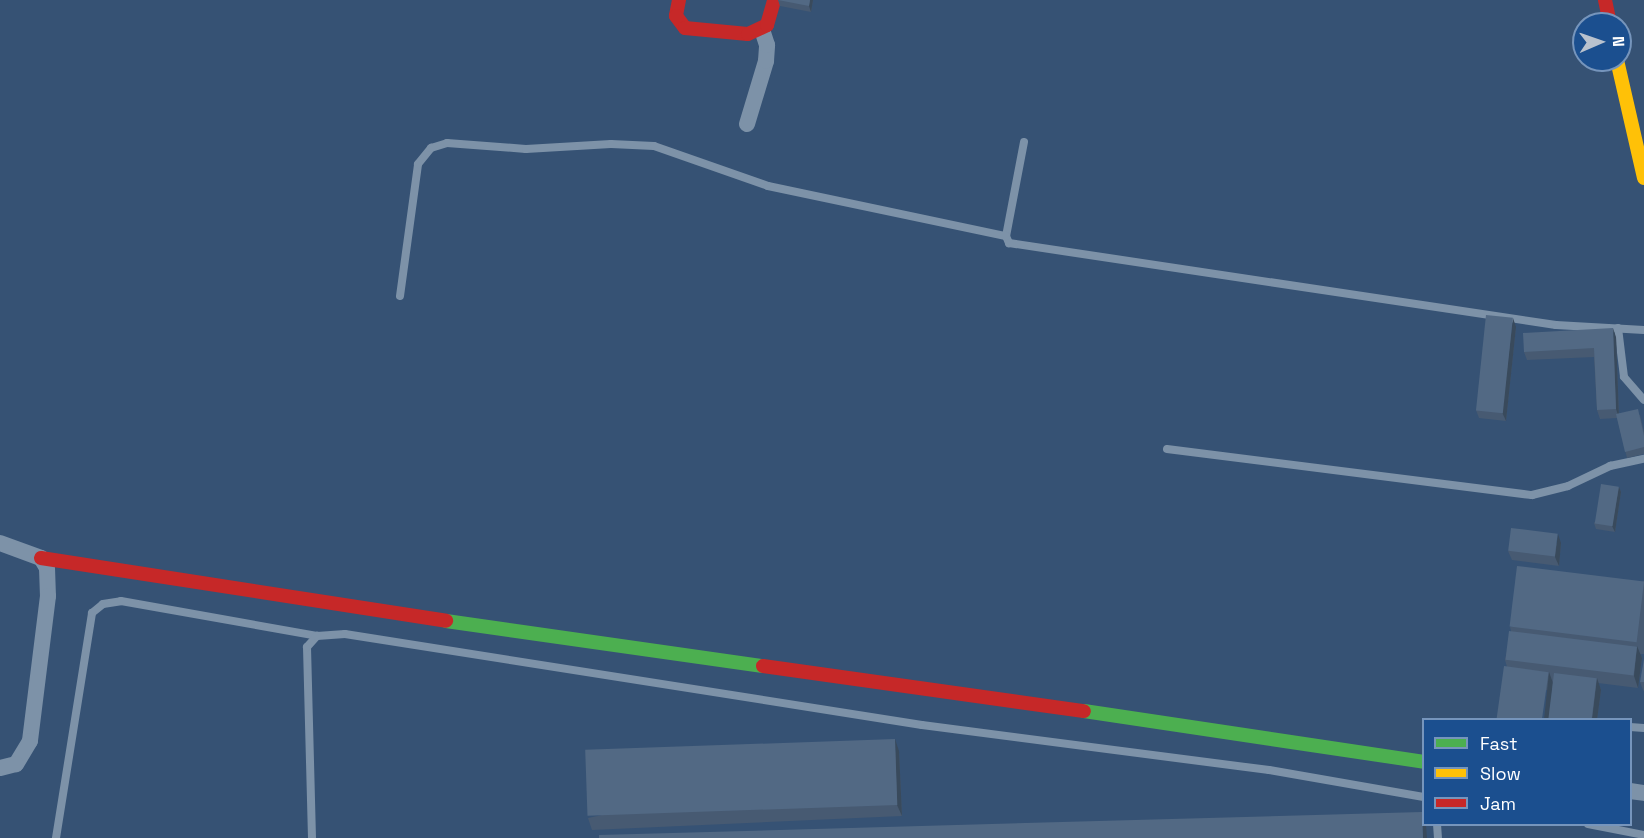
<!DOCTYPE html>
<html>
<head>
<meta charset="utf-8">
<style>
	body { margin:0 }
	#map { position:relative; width:1644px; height:838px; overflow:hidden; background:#365274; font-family:"Space Grotesk",sans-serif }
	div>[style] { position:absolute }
	.lane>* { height:8px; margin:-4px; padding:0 4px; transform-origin:4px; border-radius:4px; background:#7d92a8 }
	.street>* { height:16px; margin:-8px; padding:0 8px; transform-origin:8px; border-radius:8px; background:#7d92a8 }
	.fast>* { height:14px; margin:-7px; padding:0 7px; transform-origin:7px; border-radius:7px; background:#4caf50 }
	.slow>* { height:14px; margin:-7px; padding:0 7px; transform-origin:7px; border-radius:7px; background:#ffc107 }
	.jam>* { height:14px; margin:-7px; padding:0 7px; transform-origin:7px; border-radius:7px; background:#c62828 }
	.wall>* { inset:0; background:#475a72 }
	.shaded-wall>* { inset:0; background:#394a5c }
	.building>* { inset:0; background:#526984; transform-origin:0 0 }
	span { translate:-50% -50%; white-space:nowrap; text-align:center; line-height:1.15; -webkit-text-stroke:4.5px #1b4f8f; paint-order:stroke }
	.legend { position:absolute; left:1422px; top:718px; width:210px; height:108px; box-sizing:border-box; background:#1b4f8f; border:2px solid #7695bc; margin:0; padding:8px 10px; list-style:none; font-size:18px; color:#fff }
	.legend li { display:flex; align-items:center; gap:12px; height:30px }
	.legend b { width:30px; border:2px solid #7695bc }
	.north { position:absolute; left:1572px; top:12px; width:60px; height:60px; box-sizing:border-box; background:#1b4f8f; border:2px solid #7695bc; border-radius:50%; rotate:88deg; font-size:16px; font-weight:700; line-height:24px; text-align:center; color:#fff }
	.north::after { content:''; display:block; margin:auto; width:21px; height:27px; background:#b9c2ce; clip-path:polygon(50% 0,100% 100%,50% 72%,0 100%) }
</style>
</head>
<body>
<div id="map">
	<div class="lane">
		<i style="left:1024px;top:142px;width:96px;rotate:100.8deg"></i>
		<i style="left:1006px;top:236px;width:8px;rotate:67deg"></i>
		<i style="left:1009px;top:243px;width:553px;rotate:8.53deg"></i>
		<i style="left:1556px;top:325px;width:88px;rotate:3.3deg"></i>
		<i style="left:400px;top:296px;width:133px;rotate:-82.2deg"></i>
		<i style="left:418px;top:164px;width:21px;rotate:-51deg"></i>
		<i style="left:431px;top:148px;width:17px;rotate:-17deg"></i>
		<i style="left:447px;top:143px;width:79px;rotate:4.3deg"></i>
		<i style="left:526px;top:149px;width:85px;rotate:-3.4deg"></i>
		<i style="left:611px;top:144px;width:43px;rotate:2.7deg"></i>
		<i style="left:654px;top:146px;width:121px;rotate:19.3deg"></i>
		<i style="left:768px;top:186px;width:243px;rotate:11.9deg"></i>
		<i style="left:1618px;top:328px;width:49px;rotate:83deg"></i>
		<i style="left:1624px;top:377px;width:30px;rotate:49deg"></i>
		<i style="left:1167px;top:449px;width:368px;rotate:7.2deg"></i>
		<i style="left:1532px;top:495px;width:37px;rotate:-14deg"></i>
		<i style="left:1568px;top:486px;width:47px;rotate:-25.5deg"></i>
		<i style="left:1610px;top:466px;width:35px;rotate:-12deg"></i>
		<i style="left:1630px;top:727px;width:14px;rotate:4deg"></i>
		<i style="left:1437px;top:824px;width:14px;rotate:86deg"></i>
		<i style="left:1588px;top:824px;width:57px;rotate:11.1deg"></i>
		<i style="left:56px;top:838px;width:228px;rotate:-80.9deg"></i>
		<i style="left:92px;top:613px;width:14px;rotate:-39deg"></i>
		<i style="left:103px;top:604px;width:18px;rotate:-9deg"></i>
		<i style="left:121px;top:601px;width:199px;rotate:10.1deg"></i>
		<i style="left:312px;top:838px;width:191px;rotate:-91.5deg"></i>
		<i style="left:307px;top:647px;width:15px;rotate:-48deg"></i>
		<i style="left:317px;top:636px;width:28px;rotate:-4deg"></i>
		<i style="left:345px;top:634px;width:584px;rotate:8.96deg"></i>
		<i style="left:922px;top:725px;width:350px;rotate:7.4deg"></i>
		<i style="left:1269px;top:770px;width:157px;rotate:9.9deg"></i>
	</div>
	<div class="street">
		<i style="left:747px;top:124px;width:66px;rotate:-73.2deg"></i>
		<i style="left:766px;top:61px;width:16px;rotate:-86deg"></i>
		<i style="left:767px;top:45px;width:16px;rotate:-108deg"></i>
		<i style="left:0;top:543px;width:44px;rotate:20.1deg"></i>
		<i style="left:41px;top:558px;width:12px;rotate:59deg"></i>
		<i style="left:47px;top:568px;width:28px;rotate:88deg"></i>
		<i style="left:48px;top:596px;width:146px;rotate:97.1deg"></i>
		<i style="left:30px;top:741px;width:27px;rotate:121deg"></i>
		<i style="left:16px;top:764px;width:16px;rotate:166deg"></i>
		<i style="left:1630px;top:791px;width:14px;rotate:8deg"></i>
	</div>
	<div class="fast">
		<i style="left:446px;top:621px;width:320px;rotate:8.1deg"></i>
		<i style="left:1084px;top:711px;width:344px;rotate:8.5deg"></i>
	</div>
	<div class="slow">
		<i style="left:1617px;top:60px;width:121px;rotate:77.1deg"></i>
	</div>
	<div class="jam">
		<i style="left:679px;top:0;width:16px;rotate:101deg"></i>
		<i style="left:676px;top:16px;width:15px;rotate:53deg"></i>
		<i style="left:685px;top:28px;width:63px;rotate:5.4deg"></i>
		<i style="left:748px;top:34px;width:21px;rotate:-25deg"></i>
		<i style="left:767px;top:25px;width:26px;rotate:-74deg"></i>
		<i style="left:1605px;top:0;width:25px;rotate:78deg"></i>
		<i style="left:41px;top:558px;width:410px;rotate:8.8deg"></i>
		<i style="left:763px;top:666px;width:324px;rotate:8deg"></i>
	</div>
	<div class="wall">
		<i style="clip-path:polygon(778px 0,813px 0,811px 12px,780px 6px)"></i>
		<i style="clip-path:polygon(1516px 327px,1506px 421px,1479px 418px,1476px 410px)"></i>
		<i style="clip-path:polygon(1616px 337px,1619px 413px,1640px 415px,1644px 432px,1644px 454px,1627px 458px,1617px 418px,1600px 419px,1597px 410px,1594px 357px,1527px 360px,1524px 352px)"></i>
		<i style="clip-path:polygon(1619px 487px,1621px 492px,1615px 532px,1596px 529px,1594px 523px)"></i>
		<i style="clip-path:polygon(1561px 543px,1559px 566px,1512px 560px,1508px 551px)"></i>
		<i style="clip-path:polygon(1644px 581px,1644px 654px,1640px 654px,1642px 658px,1638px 688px,1598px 683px,1601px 690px,1597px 720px,1507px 667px,1505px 660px,1511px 631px,1510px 627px)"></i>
		<i style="clip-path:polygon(1640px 682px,1644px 682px,1644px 691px,1643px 690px)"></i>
		<i style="clip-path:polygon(899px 751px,902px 816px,592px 830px,588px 818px)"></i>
	</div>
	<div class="shaded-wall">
		<i style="clip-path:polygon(810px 0,813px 0,811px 12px,809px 6px)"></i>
		<i style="clip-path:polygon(1513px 318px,1516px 327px,1506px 421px,1502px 412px)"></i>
		<i style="clip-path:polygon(1613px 328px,1616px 337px,1619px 418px,1616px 409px)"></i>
		<i style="clip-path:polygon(1619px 487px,1621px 492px,1615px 532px,1612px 526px)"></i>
		<i style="clip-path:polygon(1558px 534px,1561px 543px,1559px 566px,1555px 557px)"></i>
		<i style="clip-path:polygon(1637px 646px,1642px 658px,1638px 688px,1634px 676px)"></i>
		<i style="clip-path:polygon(1549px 672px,1553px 683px,1549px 720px,1544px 720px)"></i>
		<i style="clip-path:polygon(1597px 678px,1601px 690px,1597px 720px,1592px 720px)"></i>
		<i style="clip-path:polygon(895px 739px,899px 751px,902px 816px,897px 805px)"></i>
		<i style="clip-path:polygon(1422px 812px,1424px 816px,1424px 825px,1426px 825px,1427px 838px,1423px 838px)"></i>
	</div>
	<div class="building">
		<i style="clip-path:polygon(778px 0,810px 0,809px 6px)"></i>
		<i style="left:1486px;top:315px;width:27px;height:96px;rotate:6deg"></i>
		<i style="clip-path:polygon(1613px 328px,1616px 409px,1597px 410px,1594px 348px,1524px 352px,1523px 333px)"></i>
		<i style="clip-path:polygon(1638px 409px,1644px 436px,1644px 447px,1625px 452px,1616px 414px)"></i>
		<i style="left:1601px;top:484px;width:18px;height:40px;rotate:9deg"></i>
		<i style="left:1511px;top:528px;width:47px;height:23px;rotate:7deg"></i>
		<i style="left:1517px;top:566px;width:128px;height:61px;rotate:7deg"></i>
		<i style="left:1509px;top:631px;width:129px;height:29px;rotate:7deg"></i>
		<i style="clip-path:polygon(1644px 659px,1644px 682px,1640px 682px)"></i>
		<i style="left:1504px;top:666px;width:45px;height:54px;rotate:8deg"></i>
		<i style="left:1554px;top:673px;width:43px;height:47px;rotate:7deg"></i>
		<i style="left:895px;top:739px;width:66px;height:310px;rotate:88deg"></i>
		<i style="clip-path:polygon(1422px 812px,1423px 838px,599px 838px,599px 835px)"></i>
	</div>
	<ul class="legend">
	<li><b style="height:8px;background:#4caf50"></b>Fast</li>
	<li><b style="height:8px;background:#ffc107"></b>Slow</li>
	<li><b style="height:8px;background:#c62828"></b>Jam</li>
	</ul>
	<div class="north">N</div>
</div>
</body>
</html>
